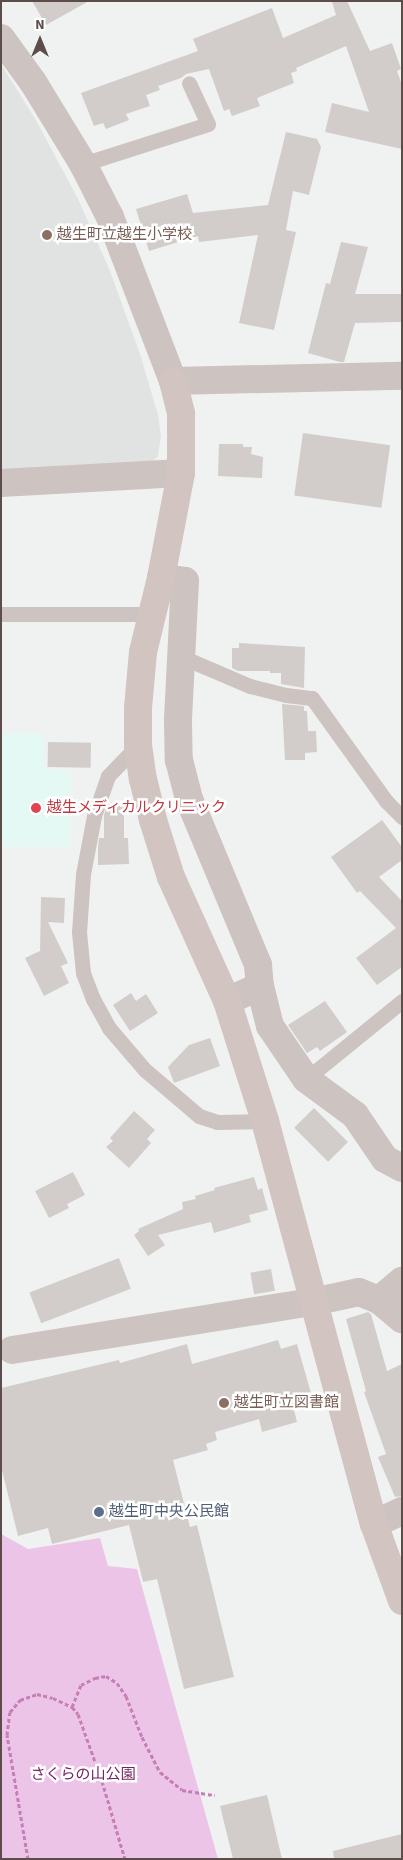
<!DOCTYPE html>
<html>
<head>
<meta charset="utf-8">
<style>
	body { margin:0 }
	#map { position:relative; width:403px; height:1860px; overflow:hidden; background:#f0f2f2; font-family:"Source Sans 3","Noto Sans JP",sans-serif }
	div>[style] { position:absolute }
	.education>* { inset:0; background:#e1e3e2 }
	.medical>* { inset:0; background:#e4f9f4 }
	.green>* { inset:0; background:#ebc4e7 }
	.building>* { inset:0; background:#d2cdcb; transform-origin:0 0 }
	.path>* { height:3px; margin-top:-1.5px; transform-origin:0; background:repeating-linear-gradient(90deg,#c57fb6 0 4px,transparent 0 6.5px) }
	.lane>* { height:15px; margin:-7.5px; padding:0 7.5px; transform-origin:7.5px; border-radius:7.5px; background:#cdc3c0 }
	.street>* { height:28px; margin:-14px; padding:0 14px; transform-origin:14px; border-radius:14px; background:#cdc3c0 }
	.secondary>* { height:28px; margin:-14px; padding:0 14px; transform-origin:14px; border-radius:14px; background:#d2c4c0 }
	.dots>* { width:14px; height:14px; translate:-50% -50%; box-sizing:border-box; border:2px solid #fff; border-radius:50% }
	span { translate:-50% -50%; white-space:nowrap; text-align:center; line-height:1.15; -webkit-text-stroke:5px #fff; paint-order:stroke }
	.education-label { font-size:15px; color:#785e54 }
	.left { translate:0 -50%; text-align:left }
	.health-label { font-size:15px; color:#be3a42 }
	.service-label { font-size:15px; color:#4e5e75 }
	.park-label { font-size:15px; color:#762164 }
	.frame { position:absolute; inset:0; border:2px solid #5c4d4a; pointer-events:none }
	.north { position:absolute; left:15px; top:15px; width:50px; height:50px; -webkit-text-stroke:4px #fff; paint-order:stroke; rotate:0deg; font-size:14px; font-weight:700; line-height:20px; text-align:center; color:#5c4d4a }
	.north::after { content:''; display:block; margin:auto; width:18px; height:22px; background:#5c4d4a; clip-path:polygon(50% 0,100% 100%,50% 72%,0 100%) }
</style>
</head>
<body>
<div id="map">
	<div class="education">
		<i style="clip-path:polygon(1px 64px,37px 122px,78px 199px,110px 271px,140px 354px,158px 415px,161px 436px,158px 456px,148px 466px,1px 474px)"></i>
	</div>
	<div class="medical">
		<i style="clip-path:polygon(1px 733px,44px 733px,44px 770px,71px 770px,70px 847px,1px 847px)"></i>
	</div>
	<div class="green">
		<i style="clip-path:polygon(1px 1534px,28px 1549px,100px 1538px,108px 1566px,137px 1569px,218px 1859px,1px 1859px)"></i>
	</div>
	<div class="building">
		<i style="clip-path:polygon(32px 1px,89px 1px,46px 25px)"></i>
		<i style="clip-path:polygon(347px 1px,370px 51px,392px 43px,401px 69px,397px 71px,402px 85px,402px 149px,325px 132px,332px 103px,369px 112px,346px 46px,296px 68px,297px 71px,291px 73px,294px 83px,257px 98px,260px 106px,232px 116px,229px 109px,224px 111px,209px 69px,186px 74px,181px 78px,158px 86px,160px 90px,146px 95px,150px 106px,126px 114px,129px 120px,106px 129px,103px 123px,94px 126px,81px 93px,198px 51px,193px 39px,272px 8px,283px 38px,336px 15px,332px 2px)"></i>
		<i style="clip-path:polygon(286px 132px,317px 139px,321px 147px,309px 195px,293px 191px,286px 230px,296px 232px,274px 330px,239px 323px,258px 235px,199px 242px,198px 236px,149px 251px,136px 209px,187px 194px,193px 213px,268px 205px)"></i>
		<i style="clip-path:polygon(341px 242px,368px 247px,355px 294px,402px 294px,402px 322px,355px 323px,344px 362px,340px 362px,308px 353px,326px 283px,330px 284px)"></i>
		<i style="left:303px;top:433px;width:88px;height:63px;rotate:8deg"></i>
		<i style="clip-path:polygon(219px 444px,243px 444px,243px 447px,252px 447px,251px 454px,263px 457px,262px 478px,218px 476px)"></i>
		<i style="clip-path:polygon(239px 643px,305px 647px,304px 688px,281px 684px,281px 673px,270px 673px,270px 671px,238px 671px,232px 668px,232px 648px,239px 648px)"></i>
		<i style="clip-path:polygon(282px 704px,304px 706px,304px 711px,307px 711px,308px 731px,316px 731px,317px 752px,305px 753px,305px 760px,285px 760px)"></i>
		<i style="left:48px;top:742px;width:43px;height:25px;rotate:1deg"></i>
		<i style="clip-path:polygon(107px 806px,124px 806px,124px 838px,128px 838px,129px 864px,98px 865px,98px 847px,99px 838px,104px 838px,104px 815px)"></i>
		<i style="clip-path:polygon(382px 820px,402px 847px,402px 860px,379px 877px,402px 901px,402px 967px,377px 985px,356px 958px,396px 928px,360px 891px,357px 893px,331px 857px)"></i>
		<i style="clip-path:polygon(41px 897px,65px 898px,64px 923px,48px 922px,68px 963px,61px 966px,69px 983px,44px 996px,25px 958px,40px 951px)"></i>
		<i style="clip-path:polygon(131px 993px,136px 1001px,146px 994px,158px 1013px,130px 1031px,113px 1005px)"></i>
		<i style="clip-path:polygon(325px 1001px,347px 1032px,320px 1051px,317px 1047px,307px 1053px,288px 1025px)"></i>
		<i style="clip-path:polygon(210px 1038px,220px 1066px,174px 1083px,168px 1067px,189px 1045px)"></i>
		<i style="left:314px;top:1108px;width:48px;height:28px;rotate:45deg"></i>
		<i style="clip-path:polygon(134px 1111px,155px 1130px,147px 1139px,151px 1143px,129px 1168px,106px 1147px,113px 1141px,110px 1138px)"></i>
		<i style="clip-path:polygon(73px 1172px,85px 1195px,67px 1204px,69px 1208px,49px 1218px,35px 1191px)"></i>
		<i style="clip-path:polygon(254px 1177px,258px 1190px,262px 1188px,268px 1210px,249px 1215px,251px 1222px,214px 1233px,211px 1222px,158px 1235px,165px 1245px,148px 1256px,134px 1235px,139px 1231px,138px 1229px,183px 1209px,182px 1202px,196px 1199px,195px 1196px,215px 1190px,214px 1188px)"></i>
		<i style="left:119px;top:1258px;width:33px;height:96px;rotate:69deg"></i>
		<i style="left:271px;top:1269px;width:22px;height:21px;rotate:80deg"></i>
		<i style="clip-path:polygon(368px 1312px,371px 1314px,387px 1371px,402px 1364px,402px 1496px,395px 1497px,378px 1457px,386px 1454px,364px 1392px,366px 1391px,346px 1319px)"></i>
		<i style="clip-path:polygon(278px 1340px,281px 1349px,297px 1344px,313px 1400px,293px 1406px,297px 1422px,262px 1432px,259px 1419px,215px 1432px,217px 1440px,206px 1444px,208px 1450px,173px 1460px,190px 1527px,197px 1525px,234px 1677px,184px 1689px,157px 1579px,143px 1582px,129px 1525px,52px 1544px,48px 1528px,18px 1536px,1px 1466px,1px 1388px,119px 1360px,120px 1363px,187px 1344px,192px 1364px)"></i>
		<i style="clip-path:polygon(267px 1795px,282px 1859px,233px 1859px,220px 1806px)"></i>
		<i style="clip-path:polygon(402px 1834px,402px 1859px,334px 1859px,333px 1851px)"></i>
	</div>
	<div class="path">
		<i style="left:72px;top:1707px;width:24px;rotate:-68deg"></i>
		<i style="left:81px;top:1685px;width:16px;rotate:-27deg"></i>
		<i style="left:95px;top:1678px;width:11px;rotate:-10deg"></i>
		<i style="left:106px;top:1676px;width:13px;rotate:32deg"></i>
		<i style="left:117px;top:1683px;width:16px;rotate:55deg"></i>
		<i style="left:126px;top:1696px;width:44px;rotate:68.7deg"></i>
		<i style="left:142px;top:1737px;width:39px;rotate:63deg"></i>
		<i style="left:160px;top:1772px;width:28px;rotate:39deg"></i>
		<i style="left:182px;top:1790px;width:33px;rotate:9deg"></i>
		<i style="left:28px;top:1859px;width:126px;rotate:-99.6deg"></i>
		<i style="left:7px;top:1735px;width:23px;rotate:-83deg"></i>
		<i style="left:10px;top:1712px;width:16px;rotate:-50deg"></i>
		<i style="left:20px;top:1700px;width:18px;rotate:-19deg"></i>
		<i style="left:37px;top:1694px;width:16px;rotate:14deg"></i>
		<i style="left:53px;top:1698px;width:21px;rotate:25deg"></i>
		<i style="left:72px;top:1707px;width:9px;rotate:49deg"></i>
		<i style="left:78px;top:1714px;width:71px;rotate:70.3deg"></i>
		<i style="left:102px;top:1781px;width:81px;rotate:73.6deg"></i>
	</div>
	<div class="lane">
		<i style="left:83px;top:164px;width:131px;rotate:-17.7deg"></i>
		<i style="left:208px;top:124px;width:45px;rotate:-114.9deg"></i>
		<i style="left:1px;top:614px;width:149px"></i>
		<i style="left:182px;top:657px;width:74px;rotate:23.1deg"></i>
		<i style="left:250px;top:686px;width:37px;rotate:14deg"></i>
		<i style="left:286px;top:695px;width:26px;rotate:7deg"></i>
		<i style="left:312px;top:698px;width:127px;rotate:54.3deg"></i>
		<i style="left:386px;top:801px;width:23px;rotate:45deg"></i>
		<i style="left:138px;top:745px;width:43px;rotate:134.1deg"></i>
		<i style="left:108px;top:776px;width:42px;rotate:109.3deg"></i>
		<i style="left:94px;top:816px;width:59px;rotate:100.7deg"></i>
		<i style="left:83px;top:874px;width:58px;rotate:93.9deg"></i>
		<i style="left:79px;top:932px;width:41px;rotate:84.4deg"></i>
		<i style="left:83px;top:973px;width:28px;rotate:69deg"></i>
		<i style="left:93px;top:999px;width:33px;rotate:61deg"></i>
		<i style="left:109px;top:1028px;width:55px;rotate:49.4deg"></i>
		<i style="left:145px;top:1070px;width:71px;rotate:40.4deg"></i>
		<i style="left:199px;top:1116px;width:19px;rotate:18deg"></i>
		<i style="left:217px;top:1122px;width:48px;rotate:-1.2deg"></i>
		<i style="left:306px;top:1079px;width:124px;rotate:-39.1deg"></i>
	</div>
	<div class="street">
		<i style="left:1px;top:38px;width:54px;rotate:54deg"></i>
		<i style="left:33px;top:82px;width:96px;rotate:58.6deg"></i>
		<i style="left:83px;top:164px;width:59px;rotate:63deg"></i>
		<i style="left:110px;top:217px;width:176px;rotate:69deg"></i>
		<i style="left:173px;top:381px;width:229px;rotate:-1.3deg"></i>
		<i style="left:1px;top:483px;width:180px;rotate:-3.2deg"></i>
		<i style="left:161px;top:578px;width:24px;rotate:7deg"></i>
		<i style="left:185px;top:581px;width:140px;rotate:92.9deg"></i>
		<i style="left:178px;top:721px;width:39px;rotate:89deg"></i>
		<i style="left:179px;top:760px;width:40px;rotate:75.6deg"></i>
		<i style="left:189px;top:799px;width:180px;rotate:67.4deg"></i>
		<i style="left:258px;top:965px;width:21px;rotate:85deg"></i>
		<i style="left:227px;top:1001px;width:36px;rotate:-24deg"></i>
		<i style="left:260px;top:986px;width:41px;rotate:76deg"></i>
		<i style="left:270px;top:1026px;width:64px;rotate:55.8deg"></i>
		<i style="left:306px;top:1079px;width:61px;rotate:36.3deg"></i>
		<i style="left:355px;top:1115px;width:53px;rotate:55.7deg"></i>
		<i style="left:385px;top:1159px;width:19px;rotate:28deg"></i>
		<i style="left:379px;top:1300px;width:30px;rotate:-40deg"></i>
		<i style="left:12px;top:1350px;width:305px;rotate:-9.1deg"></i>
		<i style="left:313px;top:1302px;width:47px;rotate:-12.3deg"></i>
		<i style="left:359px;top:1292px;width:22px;rotate:22deg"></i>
		<i style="left:379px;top:1300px;width:30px;rotate:40deg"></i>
		<i style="left:374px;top:1524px;width:31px;rotate:-25deg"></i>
	</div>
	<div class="secondary">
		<i style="left:173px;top:381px;width:34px;rotate:76deg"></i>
		<i style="left:181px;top:414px;width:59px;rotate:90deg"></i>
		<i style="left:181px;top:473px;width:107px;rotate:100.8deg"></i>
		<i style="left:161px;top:578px;width:76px;rotate:103.7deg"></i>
		<i style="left:143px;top:652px;width:56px;rotate:95.1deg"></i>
		<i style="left:138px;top:708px;width:37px;rotate:90deg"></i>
		<i style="left:138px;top:745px;width:34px;rotate:82deg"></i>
		<i style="left:143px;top:779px;width:42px;rotate:76.3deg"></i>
		<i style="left:153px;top:820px;width:60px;rotate:72.5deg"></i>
		<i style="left:171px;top:877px;width:136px;rotate:65.7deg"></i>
		<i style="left:227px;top:1001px;width:126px;rotate:72.4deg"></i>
		<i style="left:265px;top:1121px;width:417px;rotate:74.9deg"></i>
		<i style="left:374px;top:1524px;width:82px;rotate:70deg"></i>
	</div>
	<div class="dots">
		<i style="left:47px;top:235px;background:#8d6e63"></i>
		<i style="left:36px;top:808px;background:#e0444e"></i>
		<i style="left:224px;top:1403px;background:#8d6e63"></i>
		<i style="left:99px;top:1512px;background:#5c6f8a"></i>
	</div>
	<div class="education-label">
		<span class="left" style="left:57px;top:235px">越生町立越生小学校</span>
		<span class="left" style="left:234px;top:1403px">越生町立図書館</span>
	</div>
	<div class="health-label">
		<span class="left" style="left:47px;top:808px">越生メディカルクリニック</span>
	</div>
	<div class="service-label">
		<span class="left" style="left:109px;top:1512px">越生町中央公民館</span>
	</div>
	<div class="park-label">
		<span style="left:83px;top:1775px">さくらの山公園</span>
	</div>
	<div class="frame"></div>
	<div class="north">N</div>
</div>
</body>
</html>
